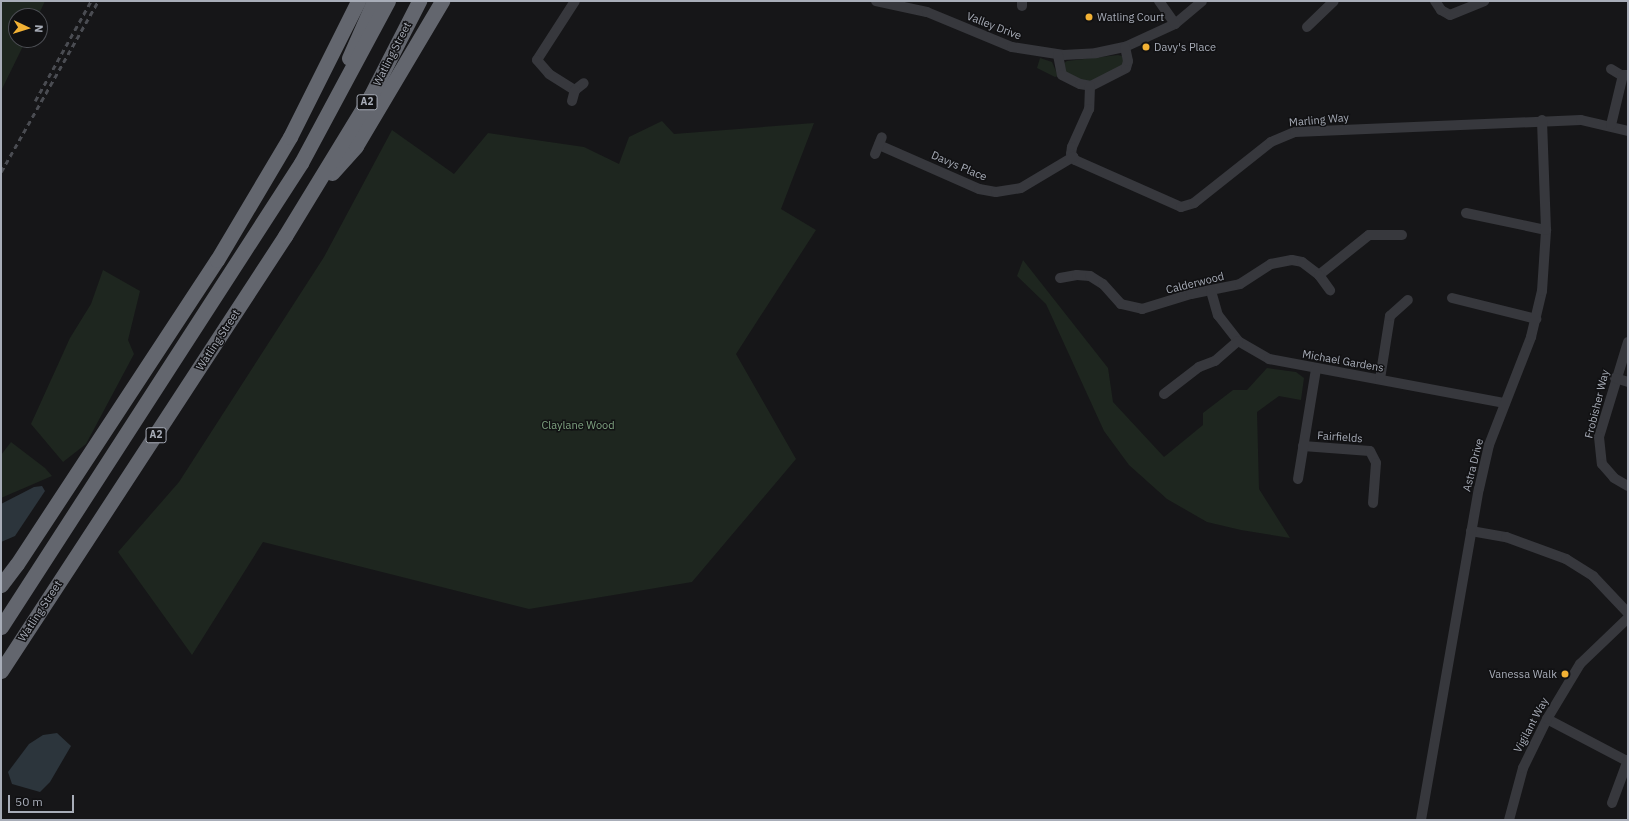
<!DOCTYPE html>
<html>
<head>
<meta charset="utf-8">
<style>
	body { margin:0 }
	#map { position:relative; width:1629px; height:821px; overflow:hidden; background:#161618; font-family:"IBM Plex Sans",sans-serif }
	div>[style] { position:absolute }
	.green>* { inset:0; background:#1e261f }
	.water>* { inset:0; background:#2c353c }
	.minor>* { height:10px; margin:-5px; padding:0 5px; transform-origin:5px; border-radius:5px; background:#37383d }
	.highway>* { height:15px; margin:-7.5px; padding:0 7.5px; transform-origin:7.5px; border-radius:7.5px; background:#63666e }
	.rail>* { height:2.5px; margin-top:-1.25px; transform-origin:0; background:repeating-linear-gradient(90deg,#4a4c52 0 5px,transparent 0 9px) }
	.dots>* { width:11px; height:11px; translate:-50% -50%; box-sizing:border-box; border:2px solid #111113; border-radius:50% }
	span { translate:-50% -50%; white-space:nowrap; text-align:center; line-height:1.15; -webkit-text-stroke:3px #111113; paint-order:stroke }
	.shield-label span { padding:1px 3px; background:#111113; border:1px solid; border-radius:3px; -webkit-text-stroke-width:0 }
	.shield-label { font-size:10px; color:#a8adb8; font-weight:700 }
	.poi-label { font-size:11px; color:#a8adb8 }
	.left { translate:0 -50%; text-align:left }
	.right { translate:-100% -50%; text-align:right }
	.street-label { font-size:11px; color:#a8adb8 }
	.park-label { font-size:11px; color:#7fa381 }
	.frame { position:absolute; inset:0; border:2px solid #a8adb8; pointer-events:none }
	.north { position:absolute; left:8px; top:8px; width:40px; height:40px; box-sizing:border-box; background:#111113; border:1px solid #4d4f55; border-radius:50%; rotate:94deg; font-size:11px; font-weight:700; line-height:16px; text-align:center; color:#a8adb8 }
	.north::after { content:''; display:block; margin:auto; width:14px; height:18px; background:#f2b134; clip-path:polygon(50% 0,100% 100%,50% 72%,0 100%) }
	.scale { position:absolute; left:8px; top:795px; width:66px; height:18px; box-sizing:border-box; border:2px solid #a8adb8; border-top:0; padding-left:5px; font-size:12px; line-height:14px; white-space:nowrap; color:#a8adb8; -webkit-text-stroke:3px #111113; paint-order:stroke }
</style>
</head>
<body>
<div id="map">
	<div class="green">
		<i style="clip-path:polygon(1px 1px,45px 1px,38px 16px,16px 16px,16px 40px,26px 40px,1px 91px)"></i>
		<i style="clip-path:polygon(1118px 55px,1122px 56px,1125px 64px,1091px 83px,1066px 75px,1064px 63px,1067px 61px)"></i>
		<i style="clip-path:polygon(1040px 58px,1052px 62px,1058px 76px,1055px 77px,1037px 68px)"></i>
		<i style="clip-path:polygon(662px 121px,674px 134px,814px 123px,781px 209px,816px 230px,736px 354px,796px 459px,692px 582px,529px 609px,263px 542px,192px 655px,118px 552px,179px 482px,324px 257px,392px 130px,454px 174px,488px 133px,584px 147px,619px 164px,629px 137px)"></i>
		<i style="clip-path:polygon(1023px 260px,1108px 368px,1113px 402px,1164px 457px,1203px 425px,1203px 413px,1233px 390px,1247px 390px,1267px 368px,1296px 372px,1304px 378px,1301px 400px,1279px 396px,1257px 412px,1259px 489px,1290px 538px,1241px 530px,1207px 522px,1167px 499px,1129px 465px,1104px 431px,1046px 304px,1017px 276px)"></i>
		<i style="clip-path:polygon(103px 270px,140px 291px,128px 340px,134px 354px,86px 444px,63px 462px,31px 424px,70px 338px,91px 304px)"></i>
		<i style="clip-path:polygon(11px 442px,45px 468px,52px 476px,1px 498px,1px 455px)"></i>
	</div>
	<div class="water">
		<i style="clip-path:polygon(42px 486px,45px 491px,15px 536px,1px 542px,1px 504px,34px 487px)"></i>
		<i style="clip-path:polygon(57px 733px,71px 746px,50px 782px,40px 792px,12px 784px,8px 772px,29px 744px,43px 735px)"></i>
	</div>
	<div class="minor">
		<i style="left:575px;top:1px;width:70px;rotate:122.8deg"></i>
		<i style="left:537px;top:60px;width:18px;rotate:49deg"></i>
		<i style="left:549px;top:74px;width:31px;rotate:32deg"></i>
		<i style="left:575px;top:90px;width:11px;rotate:-38deg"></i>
		<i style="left:876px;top:1px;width:52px;rotate:12.2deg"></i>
		<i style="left:927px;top:12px;width:92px;rotate:22.4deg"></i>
		<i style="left:1012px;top:47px;width:52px;rotate:8.9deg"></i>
		<i style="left:1063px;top:55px;width:33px;rotate:-3deg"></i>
		<i style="left:1096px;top:53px;width:30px;rotate:-12deg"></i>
		<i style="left:1125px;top:47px;width:55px;rotate:-24.7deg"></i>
		<i style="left:1175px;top:24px;width:35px;rotate:-40deg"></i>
		<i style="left:1159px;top:1px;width:28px;rotate:55deg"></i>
		<i style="left:1435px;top:1px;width:11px;rotate:56deg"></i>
		<i style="left:1441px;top:10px;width:10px;rotate:29deg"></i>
		<i style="left:1450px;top:15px;width:37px;rotate:-22deg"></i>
		<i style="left:1022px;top:6px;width:5px;rotate:-90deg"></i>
		<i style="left:1307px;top:27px;width:37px;rotate:-44deg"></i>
		<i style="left:1058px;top:55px;width:20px;rotate:79deg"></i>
		<i style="left:1062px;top:75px;width:20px;rotate:27deg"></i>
		<i style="left:1080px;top:84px;width:11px;rotate:10deg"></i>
		<i style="left:1091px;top:86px;width:39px;rotate:-27deg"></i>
		<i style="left:1126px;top:68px;width:7px;rotate:-74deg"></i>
		<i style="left:1128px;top:61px;width:14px;rotate:-102deg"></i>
		<i style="left:1611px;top:69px;width:12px;rotate:31deg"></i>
		<i style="left:1621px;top:75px;width:7px"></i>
		<i style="left:1090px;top:86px;width:23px;rotate:92deg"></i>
		<i style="left:1089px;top:109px;width:42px;rotate:114.1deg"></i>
		<i style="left:1072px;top:147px;width:7px;rotate:98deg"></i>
		<i style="left:1071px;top:154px;width:7px;rotate:56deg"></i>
		<i style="left:1075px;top:160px;width:116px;rotate:23.9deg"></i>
		<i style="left:1181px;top:207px;width:14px;rotate:-17deg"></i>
		<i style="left:1194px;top:203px;width:98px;rotate:-38.4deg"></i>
		<i style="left:1271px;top:142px;width:26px;rotate:-23deg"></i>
		<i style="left:1295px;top:132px;width:286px;rotate:-2.4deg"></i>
		<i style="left:1581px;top:120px;width:48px;rotate:13.2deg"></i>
		<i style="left:572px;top:101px;width:11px;rotate:-75deg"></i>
		<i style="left:1611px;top:125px;width:51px;rotate:-76.5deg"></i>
		<i style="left:879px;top:145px;width:109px;rotate:23.7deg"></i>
		<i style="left:979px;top:189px;width:17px;rotate:10deg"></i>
		<i style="left:996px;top:192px;width:25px;rotate:-9deg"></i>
		<i style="left:1021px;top:188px;width:61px;rotate:-30.8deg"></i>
		<i style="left:875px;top:154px;width:18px;rotate:-68deg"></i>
		<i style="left:1466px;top:213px;width:82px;rotate:12deg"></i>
		<i style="left:1319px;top:275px;width:64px;rotate:-38.7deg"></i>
		<i style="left:1369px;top:235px;width:33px"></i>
		<i style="left:1060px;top:278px;width:17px;rotate:-10deg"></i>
		<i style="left:1077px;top:275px;width:13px;rotate:4deg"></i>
		<i style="left:1090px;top:276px;width:15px;rotate:32deg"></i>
		<i style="left:1103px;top:284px;width:27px;rotate:48deg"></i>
		<i style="left:1121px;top:304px;width:22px;rotate:13deg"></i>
		<i style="left:1142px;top:309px;width:51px;rotate:-17deg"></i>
		<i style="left:1191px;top:294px;width:50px;rotate:-11.5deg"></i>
		<i style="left:1240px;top:284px;width:37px;rotate:-33deg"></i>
		<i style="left:1271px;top:264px;width:21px;rotate:-11deg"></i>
		<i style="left:1292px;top:260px;width:10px;rotate:11deg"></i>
		<i style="left:1302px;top:262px;width:21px;rotate:37deg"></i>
		<i style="left:1319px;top:275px;width:19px;rotate:54deg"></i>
		<i style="left:1211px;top:291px;width:25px;rotate:74deg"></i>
		<i style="left:1218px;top:315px;width:33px;rotate:52deg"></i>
		<i style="left:1238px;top:341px;width:36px;rotate:30deg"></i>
		<i style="left:1269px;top:359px;width:240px;rotate:10.6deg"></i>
		<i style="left:1452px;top:298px;width:87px;rotate:14deg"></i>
		<i style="left:1628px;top:342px;width:99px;rotate:107deg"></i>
		<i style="left:1599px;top:437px;width:27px;rotate:84deg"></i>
		<i style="left:1602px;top:464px;width:18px;rotate:49deg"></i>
		<i style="left:1614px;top:478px;width:16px;rotate:30deg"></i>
		<i style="left:1615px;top:378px;width:14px;rotate:17deg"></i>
		<i style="left:1380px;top:379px;width:64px;rotate:-81deg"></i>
		<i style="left:1390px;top:316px;width:24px;rotate:-42deg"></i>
		<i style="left:1164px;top:394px;width:44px;rotate:-37.6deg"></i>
		<i style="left:1199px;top:367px;width:17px;rotate:-21deg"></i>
		<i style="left:1215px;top:361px;width:30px;rotate:-41deg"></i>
		<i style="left:1303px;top:446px;width:67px;rotate:4.3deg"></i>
		<i style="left:1370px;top:451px;width:13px;rotate:63deg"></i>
		<i style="left:1376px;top:463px;width:40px;rotate:94.3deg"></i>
		<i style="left:1298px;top:479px;width:111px;rotate:-80.7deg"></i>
		<i style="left:1471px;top:531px;width:36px;rotate:10deg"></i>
		<i style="left:1506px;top:537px;width:64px;rotate:20.1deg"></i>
		<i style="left:1566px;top:559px;width:32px;rotate:32deg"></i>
		<i style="left:1593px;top:576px;width:51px;rotate:46.6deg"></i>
		<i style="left:1547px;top:719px;width:90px;rotate:27.7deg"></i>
		<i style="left:1612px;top:803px;width:46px;rotate:-69.6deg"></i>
		<i style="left:1421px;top:820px;width:336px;rotate:-80.1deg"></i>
		<i style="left:1479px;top:489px;width:45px;rotate:-77.2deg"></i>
		<i style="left:1489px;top:445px;width:116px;rotate:-68.7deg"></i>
		<i style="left:1531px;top:337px;width:47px;rotate:-76.6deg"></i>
		<i style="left:1542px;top:291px;width:61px;rotate:-86.2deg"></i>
		<i style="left:1546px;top:230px;width:110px;rotate:-92.1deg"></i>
		<i style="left:1509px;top:820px;width:54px;rotate:-74.9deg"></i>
		<i style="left:1523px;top:768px;width:55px;rotate:-63.9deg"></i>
		<i style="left:1547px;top:719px;width:64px;rotate:-59deg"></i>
		<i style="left:1580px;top:664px;width:66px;rotate:-43.8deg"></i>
	</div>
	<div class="highway">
		<i style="left:349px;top:58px;width:62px;rotate:-66.3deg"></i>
		<i style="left:332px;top:173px;width:36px;rotate:-48deg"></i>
		<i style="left:356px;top:146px;width:169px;rotate:-59.3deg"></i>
		<i style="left:1px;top:585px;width:26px;rotate:-53deg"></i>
		<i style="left:17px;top:564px;width:364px;rotate:-56.7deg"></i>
		<i style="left:217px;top:260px;width:143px;rotate:-59.3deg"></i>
		<i style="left:290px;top:137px;width:152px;rotate:-63.4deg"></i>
		<i style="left:1px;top:627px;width:553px;rotate:-57.12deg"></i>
		<i style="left:301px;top:163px;width:184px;rotate:-61.8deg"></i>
		<i style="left:1px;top:671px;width:520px;rotate:-56.86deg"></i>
		<i style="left:285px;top:236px;width:165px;rotate:-58.6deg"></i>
		<i style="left:371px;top:95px;width:106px;rotate:-62.9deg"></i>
	</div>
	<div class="rail">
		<i style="left:35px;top:101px;width:115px;rotate:-60.8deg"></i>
		<i style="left:1px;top:172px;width:197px;rotate:-60.4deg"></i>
	</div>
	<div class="dots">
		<i style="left:1089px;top:17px;background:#f2b134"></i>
		<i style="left:1146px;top:47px;background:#f2b134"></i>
		<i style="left:1565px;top:674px;background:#f2b134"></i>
	</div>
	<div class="shield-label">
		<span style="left:367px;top:102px">A2</span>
		<span style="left:156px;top:435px">A2</span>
	</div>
	<div class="poi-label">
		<span class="left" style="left:1097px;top:17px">Watling Court</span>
		<span class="left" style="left:1154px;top:47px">Davy's Place</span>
		<span class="right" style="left:1557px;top:674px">Vanessa Walk</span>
	</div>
	<div class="street-label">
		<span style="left:994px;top:26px;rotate:21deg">Valley Drive</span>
		<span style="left:392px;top:54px;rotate:-63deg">Watling Street</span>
		<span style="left:1319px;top:120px;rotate:-5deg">Marling Way</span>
		<span style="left:959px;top:166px;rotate:23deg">Davys Place</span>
		<span style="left:1195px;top:283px;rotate:-14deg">Calderwood</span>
		<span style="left:218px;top:340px;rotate:-57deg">Watling Street</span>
		<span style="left:1343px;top:361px;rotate:10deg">Michael Gardens</span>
		<span style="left:1597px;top:404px;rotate:-76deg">Frobisher Way</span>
		<span style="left:1340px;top:437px;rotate:4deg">Fairfields</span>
		<span style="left:1473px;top:465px;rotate:-76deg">Astra Drive</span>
		<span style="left:40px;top:611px;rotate:-57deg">Watling Street</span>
		<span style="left:1531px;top:725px;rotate:-62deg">Vigilant Way</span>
	</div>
	<div class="park-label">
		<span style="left:578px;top:425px">Claylane Wood</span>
	</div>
	<div class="frame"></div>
	<div class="north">N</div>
	<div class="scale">50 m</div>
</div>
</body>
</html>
